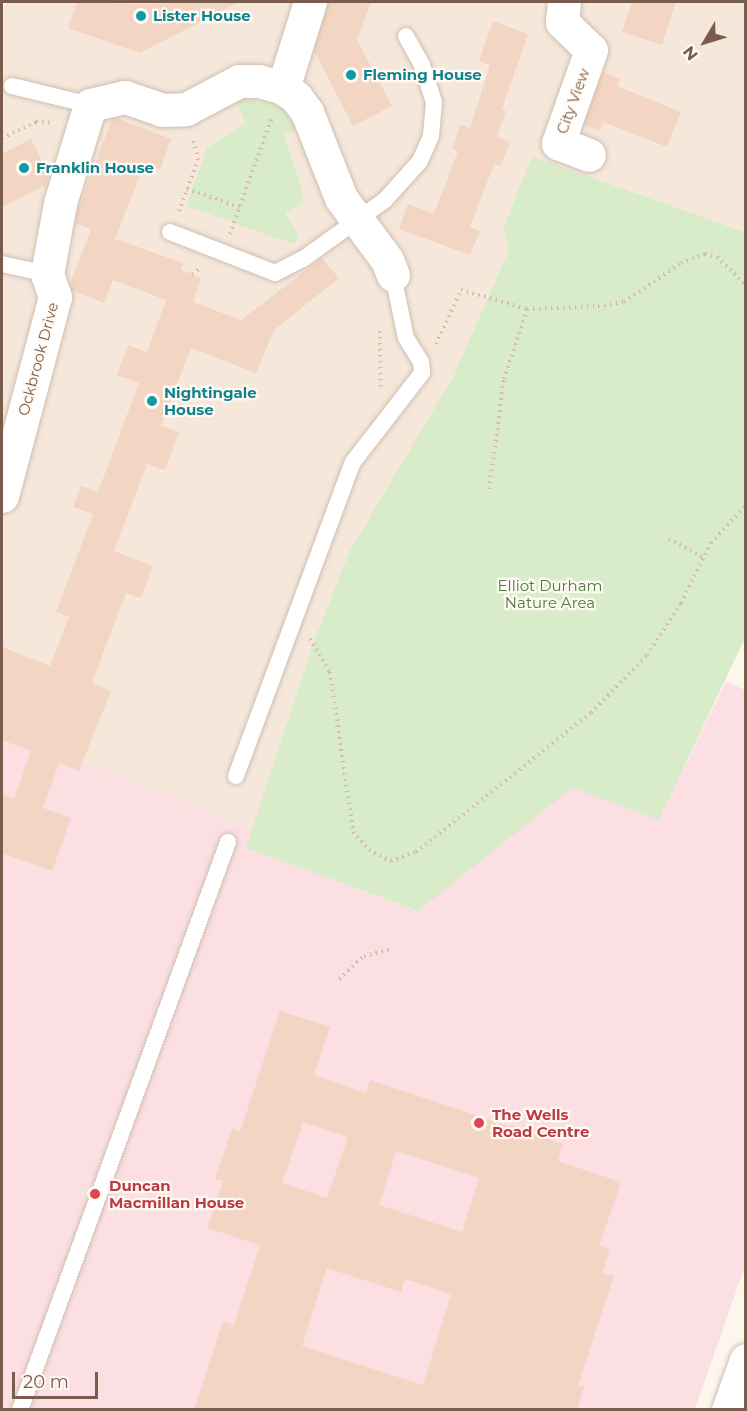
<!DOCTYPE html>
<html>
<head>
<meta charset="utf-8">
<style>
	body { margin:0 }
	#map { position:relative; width:747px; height:1411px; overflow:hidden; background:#fdf6ec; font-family:Montserrat,sans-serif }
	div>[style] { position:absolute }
	.residential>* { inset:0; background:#f5e8da }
	.medical>* { inset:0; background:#fbdfe3 }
	.green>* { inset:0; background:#d8ecc9 }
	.building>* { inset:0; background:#f3d5c3 }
	.path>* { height:4px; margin-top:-2px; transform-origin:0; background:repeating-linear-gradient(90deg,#d9b8a5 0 1.5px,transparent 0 6px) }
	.roads { filter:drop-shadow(0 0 2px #d1beb0) drop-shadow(0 0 2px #d1beb0) }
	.lane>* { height:16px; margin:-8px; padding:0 8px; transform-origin:8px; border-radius:8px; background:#fff }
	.street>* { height:33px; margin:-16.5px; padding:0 16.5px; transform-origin:16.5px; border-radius:16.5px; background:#fff }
	.secondary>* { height:33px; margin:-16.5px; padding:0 16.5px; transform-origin:16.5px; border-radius:16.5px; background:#fff }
	.dots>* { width:16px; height:16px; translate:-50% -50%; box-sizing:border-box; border:3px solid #fffaf3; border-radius:50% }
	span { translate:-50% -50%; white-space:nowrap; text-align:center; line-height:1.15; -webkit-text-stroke:4.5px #fffaf3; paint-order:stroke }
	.culture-label { font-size:15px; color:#0d838f; font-weight:700 }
	.left { translate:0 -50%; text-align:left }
	.street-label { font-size:15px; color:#7a5c4d }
	.park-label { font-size:15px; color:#537a41 }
	.health-label { font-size:15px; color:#be3a42; font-weight:700 }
	.frame { position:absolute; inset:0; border:3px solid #7a5c4d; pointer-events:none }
	.north { position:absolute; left:675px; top:12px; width:60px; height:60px; -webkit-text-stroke:4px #fffaf3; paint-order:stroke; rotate:232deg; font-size:16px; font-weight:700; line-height:24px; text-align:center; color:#7a5c4d }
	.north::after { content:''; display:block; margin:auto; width:21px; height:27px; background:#7a5c4d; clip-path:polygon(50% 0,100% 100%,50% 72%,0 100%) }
	.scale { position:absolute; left:12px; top:1372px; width:86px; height:27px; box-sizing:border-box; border:3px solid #7a5c4d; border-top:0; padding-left:8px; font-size:18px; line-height:21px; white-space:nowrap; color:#7a5c4d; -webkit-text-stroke:4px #fffaf3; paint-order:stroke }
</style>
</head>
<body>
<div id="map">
	<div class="residential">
		<i style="clip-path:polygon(7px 2px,745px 2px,745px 232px,532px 156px,509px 249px,454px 375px,349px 552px,314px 641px,253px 830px,2px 730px,2px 12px)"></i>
	</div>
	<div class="medical">
		<i style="clip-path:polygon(726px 682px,745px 690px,745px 1266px,695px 1409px,2px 1409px,2px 730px,253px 830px,246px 848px,417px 911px,572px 787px,659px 819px)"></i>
	</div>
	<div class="green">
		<i style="clip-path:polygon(248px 99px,285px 109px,295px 119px,298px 129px,284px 135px,302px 189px,303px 203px,285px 213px,299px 236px,294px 244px,186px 206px,207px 148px,246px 123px,236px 103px)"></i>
		<i style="clip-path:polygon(532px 156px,745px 232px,745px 638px,659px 820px,572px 788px,418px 911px,246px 848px,314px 641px,349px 552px,454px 375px,509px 249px,503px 229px)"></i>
	</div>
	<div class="building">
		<i style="clip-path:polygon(77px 2px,133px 4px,239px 2px,140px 53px,68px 28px)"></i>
		<i style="clip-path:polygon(328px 2px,371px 2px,357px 40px,392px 106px,353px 126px,314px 51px)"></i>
		<i style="clip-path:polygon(632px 2px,676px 2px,662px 45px,622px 32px)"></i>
		<i style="clip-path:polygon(493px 21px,528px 34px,502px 109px,506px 111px,497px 137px,510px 142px,501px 166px,494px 164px,470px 227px,480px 231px,470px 255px,399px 229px,408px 204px,434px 214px,458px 151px,452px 149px,460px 125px,470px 128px,490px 65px,479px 61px)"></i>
		<i style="clip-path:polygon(603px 72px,620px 79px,617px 86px,681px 112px,667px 147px,603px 122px,600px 131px,584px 125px)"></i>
		<i style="clip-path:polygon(117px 118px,171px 139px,160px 170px,144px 165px,115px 239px,183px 263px,181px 270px,201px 278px,193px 302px,241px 320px,322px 258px,339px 278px,274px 330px,256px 373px,191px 348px,161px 426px,179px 432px,165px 470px,147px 464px,114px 551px,153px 566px,141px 598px,126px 593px,92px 683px,111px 691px,79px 771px,59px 763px,43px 808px,71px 818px,52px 871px,2px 853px,2px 794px,14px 799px,31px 751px,2px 740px,2px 647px,50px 666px,69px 617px,56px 612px,93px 514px,73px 507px,81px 486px,98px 492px,139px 383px,117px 375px,128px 345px,147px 352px,166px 300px,113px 280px,104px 303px,72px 290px,70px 284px,91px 229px,75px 223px,78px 210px,112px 119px)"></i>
		<i style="clip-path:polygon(31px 139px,49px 175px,46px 185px,2px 207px,2px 154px)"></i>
		<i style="clip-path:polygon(evenodd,280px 1011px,330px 1027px,314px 1075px,366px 1093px,370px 1080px,563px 1144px,558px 1161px,621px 1182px,599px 1246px,610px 1249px,602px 1273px,614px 1276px,578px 1385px,584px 1387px,577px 1410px,194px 1410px,223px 1321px,234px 1325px,260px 1245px,207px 1228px,223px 1181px,215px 1179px,232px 1129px,240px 1132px,280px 1011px,303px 1122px,348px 1137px,327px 1198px,282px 1183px,303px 1122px,280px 1011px,396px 1151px,479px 1178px,462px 1232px,379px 1205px,396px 1151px,280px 1011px,327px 1268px,401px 1292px,405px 1279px,451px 1294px,423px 1385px,302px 1346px,327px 1268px)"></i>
	</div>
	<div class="path">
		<i style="left:2px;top:138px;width:38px;rotate:-25deg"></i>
		<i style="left:36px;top:122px;width:18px;rotate:3deg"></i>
		<i style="left:187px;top:189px;width:56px;rotate:18.8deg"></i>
		<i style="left:179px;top:211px;width:54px;rotate:-69.6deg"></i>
		<i style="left:198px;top:160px;width:22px;rotate:-103deg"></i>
		<i style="left:230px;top:234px;width:124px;rotate:-70.3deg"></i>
		<i style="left:192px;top:274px;width:11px;rotate:-34deg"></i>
		<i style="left:380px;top:331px;width:58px;rotate:89deg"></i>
		<i style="left:436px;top:344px;width:60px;rotate:-65.2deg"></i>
		<i style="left:461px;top:290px;width:69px;rotate:16.1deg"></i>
		<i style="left:527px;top:309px;width:71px;rotate:-2.4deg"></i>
		<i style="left:598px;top:306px;width:26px;rotate:-9deg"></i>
		<i style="left:624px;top:302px;width:69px;rotate:-34.4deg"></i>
		<i style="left:681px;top:263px;width:26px;rotate:-21deg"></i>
		<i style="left:705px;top:254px;width:12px;rotate:14deg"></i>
		<i style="left:717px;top:257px;width:40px;rotate:44deg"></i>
		<i style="left:489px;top:489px;width:111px;rotate:-82.2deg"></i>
		<i style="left:504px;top:379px;width:74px;rotate:-71.8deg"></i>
		<i style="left:669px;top:539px;width:40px;rotate:28deg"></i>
		<i style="left:310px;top:639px;width:39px;rotate:59deg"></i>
		<i style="left:330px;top:672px;width:162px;rotate:81.8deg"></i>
		<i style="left:353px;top:832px;width:24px;rotate:48deg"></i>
		<i style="left:369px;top:850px;width:25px;rotate:27deg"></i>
		<i style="left:391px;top:861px;width:27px;rotate:-20deg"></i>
		<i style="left:416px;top:852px;width:223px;rotate:-38.5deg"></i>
		<i style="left:591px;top:713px;width:81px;rotate:-46deg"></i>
		<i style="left:647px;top:655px;width:62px;rotate:-56.8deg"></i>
		<i style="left:681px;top:603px;width:67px;rotate:-63.4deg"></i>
		<i style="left:711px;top:543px;width:52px;rotate:-47.4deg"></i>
		<i style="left:339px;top:979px;width:34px;rotate:-43deg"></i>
		<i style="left:364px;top:956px;width:30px;rotate:-14deg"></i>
	</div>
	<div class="roads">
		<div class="lane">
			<i style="left:12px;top:86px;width:80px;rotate:13.7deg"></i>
			<i style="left:170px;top:232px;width:113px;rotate:21.3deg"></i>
			<i style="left:275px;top:273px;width:31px;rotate:-27deg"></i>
			<i style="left:303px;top:259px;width:101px;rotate:-35.7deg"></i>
			<i style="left:385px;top:200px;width:52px;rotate:-48.1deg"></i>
			<i style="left:420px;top:161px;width:27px;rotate:-66deg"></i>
			<i style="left:431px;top:136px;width:34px;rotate:-85deg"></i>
			<i style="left:434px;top:102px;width:39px;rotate:-108deg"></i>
			<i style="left:422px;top:65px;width:33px;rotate:-119deg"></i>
			<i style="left:2px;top:264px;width:46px;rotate:12.5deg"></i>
			<i style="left:236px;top:776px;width:335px;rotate:-69.6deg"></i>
			<i style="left:353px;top:462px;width:113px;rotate:-52.2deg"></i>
			<i style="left:422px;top:373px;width:11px;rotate:-95deg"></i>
			<i style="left:421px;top:362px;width:28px;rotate:-122deg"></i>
			<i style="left:406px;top:338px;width:64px;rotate:-101.7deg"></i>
			<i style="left:20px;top:1410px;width:605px;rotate:-69.89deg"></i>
		</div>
		<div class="street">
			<i style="left:564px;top:2px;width:20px;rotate:96deg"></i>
			<i style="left:562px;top:22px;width:40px;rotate:44deg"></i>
			<i style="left:591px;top:50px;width:99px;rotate:109.5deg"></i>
			<i style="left:558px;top:143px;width:33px;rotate:21deg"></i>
			<i style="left:283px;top:88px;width:90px;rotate:-72.6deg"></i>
			<i style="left:2px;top:496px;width:206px;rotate:-75.1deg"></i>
			<i style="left:55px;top:297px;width:24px;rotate:-109deg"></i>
			<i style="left:47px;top:274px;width:72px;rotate:-79.6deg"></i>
			<i style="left:60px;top:203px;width:102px;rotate:-73deg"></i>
			<i style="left:90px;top:105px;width:36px;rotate:-13deg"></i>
			<i style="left:125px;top:97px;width:39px;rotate:19deg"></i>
			<i style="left:162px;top:110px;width:24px;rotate:-2deg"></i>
			<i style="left:186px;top:109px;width:60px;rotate:-27.8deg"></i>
			<i style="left:239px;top:81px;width:20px"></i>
			<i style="left:259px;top:81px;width:25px;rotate:16deg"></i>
			<i style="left:283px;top:88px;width:16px;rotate:35deg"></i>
			<i style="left:296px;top:97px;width:19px;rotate:54deg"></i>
			<i style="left:307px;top:112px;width:92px;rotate:68.4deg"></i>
			<i style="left:341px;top:198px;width:77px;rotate:53.4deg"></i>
			<i style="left:387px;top:260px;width:16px;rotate:68deg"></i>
		</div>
		<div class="secondary">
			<i style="left:728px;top:1410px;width:53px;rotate:-70.2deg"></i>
		</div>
	</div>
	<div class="dots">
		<i style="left:141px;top:16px;background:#0f9aa8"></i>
		<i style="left:351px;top:75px;background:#0f9aa8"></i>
		<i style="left:24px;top:168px;background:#0f9aa8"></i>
		<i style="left:152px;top:401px;background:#0f9aa8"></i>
		<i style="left:479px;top:1123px;background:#e0444e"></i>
		<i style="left:95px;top:1194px;background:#e0444e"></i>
	</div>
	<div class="culture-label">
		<span class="left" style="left:153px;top:16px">Lister House</span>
		<span class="left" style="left:363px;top:75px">Fleming House</span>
		<span class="left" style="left:36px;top:168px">Franklin House</span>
		<span class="left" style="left:164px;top:401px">Nightingale<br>House</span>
	</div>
	<div class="street-label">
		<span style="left:573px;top:101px;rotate:-70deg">City View</span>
		<span style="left:38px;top:359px;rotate:-75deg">Ockbrook Drive</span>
	</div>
	<div class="park-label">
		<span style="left:550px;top:594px">Elliot Durham<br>Nature Area</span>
	</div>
	<div class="health-label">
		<span class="left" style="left:492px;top:1123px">The Wells<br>Road Centre</span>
		<span class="left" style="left:109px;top:1194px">Duncan<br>Macmillan House</span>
	</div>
	<div class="frame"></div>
	<div class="north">N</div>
	<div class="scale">20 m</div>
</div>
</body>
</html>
